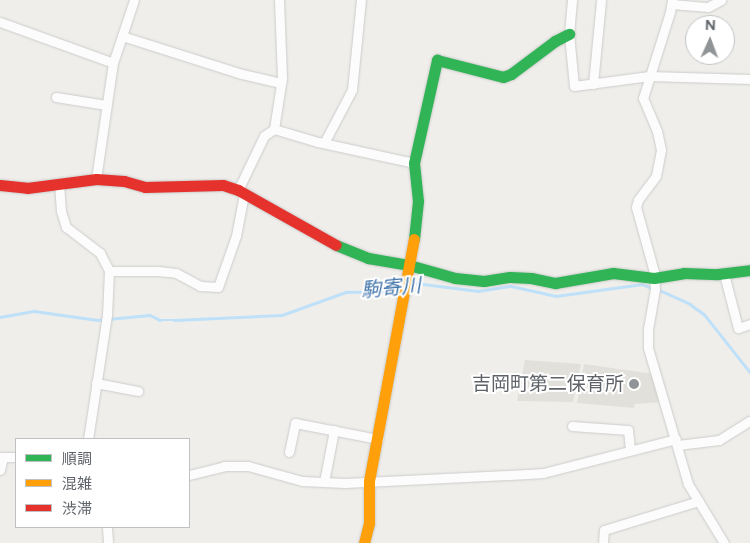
<!DOCTYPE html>
<html>
<head>
<meta charset="utf-8">
<style>
	body { margin:0 }
	#map { position:relative; width:750px; height:543px; overflow:hidden; background:#efeeea; font-family:Figtree,"Noto Sans JP",sans-serif }
	div>[style] { position:absolute }
	.education>* { inset:0; background:#e2e0da }
	.stream>* { height:2.5px; margin:-1.25px; padding:0 1.25px; transform-origin:1.25px; border-radius:1.25px; background:#bfe0f9 }
	.roads { filter:drop-shadow(0 0 1px #cbcccc) drop-shadow(0 0 1px #cbcccc) }
	.street>* { height:9px; margin:-4.5px; padding:0 4.5px; transform-origin:4.5px; border-radius:4.5px; background:#fdfcfc }
	.fast>* { height:11px; margin:-5.5px; padding:0 5.5px; transform-origin:5.5px; border-radius:5.5px; background:#30b455 }
	.slow>* { height:11px; margin:-5.5px; padding:0 5.5px; transform-origin:5.5px; border-radius:5.5px; background:#ff9f0a }
	.jam>* { height:11px; margin:-5.5px; padding:0 5.5px; transform-origin:5.5px; border-radius:5.5px; background:#e5322d }
	.dots>* { width:14px; height:14px; translate:-50% -50%; box-sizing:border-box; border:2px solid #fff; border-radius:50% }
	span { translate:-50% -50%; white-space:nowrap; text-align:center; line-height:1.15; -webkit-text-stroke:4px #fff; paint-order:stroke }
	.poi-label { font-size:19px; color:#5f6368 }
	.right { translate:-100% -50%; text-align:right }
	.water-label { font-size:20px; color:#4174aa; font-style:italic }
	.legend { position:absolute; left:15px; top:438px; width:175px; height:90px; box-sizing:border-box; background:#fff; border:1px solid #bfc1c3; margin:0; padding:6px 9px; list-style:none; font-size:15px; color:#5f6368 }
	.legend li { display:flex; align-items:center; gap:10px; height:25px }
	.legend b { width:25px; border:1px solid #bfc1c3 }
	.north { position:absolute; left:685px; top:15px; width:50px; height:50px; box-sizing:border-box; background:#fff; border:1px solid #bfc1c3; border-radius:50%; rotate:2deg; font-size:14px; font-weight:700; line-height:20px; text-align:center; color:#5f6368 }
	.north::after { content:''; display:block; margin:auto; width:18px; height:22px; background:#919496; clip-path:polygon(50% 0,100% 100%,50% 72%,0 100%) }
</style>
</head>
<body>
<div id="map">
	<div class="education">
		<i style="clip-path:polygon(525px 360px,581px 364px,573px 402px,517px 401px)"></i>
		<i style="clip-path:polygon(584px 364px,654px 374px,662px 402px,635px 404px,634px 408px,577px 403px)"></i>
	</div>
	<div class="stream">
		<i style="left:411px;top:285px;width:4px;rotate:-27deg"></i>
		<i style="left:415px;top:283px;width:64px;rotate:7.2deg"></i>
		<i style="left:478px;top:291px;width:33px;rotate:-9deg"></i>
		<i style="left:511px;top:286px;width:46px;rotate:12.5deg"></i>
		<i style="left:556px;top:296px;width:87px;rotate:-7.9deg"></i>
		<i style="left:642px;top:284px;width:10px;rotate:24deg"></i>
		<i style="left:657px;top:289px;width:36px;rotate:24deg"></i>
		<i style="left:690px;top:304px;width:17px;rotate:36deg"></i>
		<i style="left:704px;top:314px;width:74px;rotate:51.6deg"></i>
		<i style="left:0;top:317px;width:35px;rotate:-10deg"></i>
		<i style="left:34px;top:311px;width:64px;rotate:8.1deg"></i>
		<i style="left:97px;top:320px;width:53px;rotate:-5.4deg"></i>
		<i style="left:150px;top:315px;width:11px;rotate:27deg"></i>
		<i style="left:160px;top:320px;width:14px"></i>
		<i style="left:174px;top:320px;width:108px;rotate:-2.7deg"></i>
		<i style="left:282px;top:315px;width:68px;rotate:-19.8deg"></i>
		<i style="left:346px;top:292px;width:47px;rotate:-1.2deg"></i>
		<i style="left:393px;top:291px;width:11px;rotate:-22deg"></i>
	</div>
	<div class="roads">
		<div class="street">
			<i style="left:279px;top:0;width:78px;rotate:87.8deg"></i>
			<i style="left:282px;top:78px;width:52px;rotate:98.9deg"></i>
			<i style="left:274px;top:129px;width:46px;rotate:16.5deg"></i>
			<i style="left:318px;top:142px;width:98px;rotate:12.3deg"></i>
			<i style="left:572px;top:0;width:34px;rotate:95deg"></i>
			<i style="left:569px;top:34px;width:52px;rotate:84.5deg"></i>
			<i style="left:574px;top:86px;width:76px;rotate:-7.6deg"></i>
			<i style="left:649px;top:76px;width:101px;rotate:1.7deg"></i>
			<i style="left:672px;top:0;width:12px;rotate:99deg"></i>
			<i style="left:670px;top:12px;width:90px;rotate:107.4deg"></i>
			<i style="left:643px;top:98px;width:36px;rotate:67deg"></i>
			<i style="left:657px;top:131px;width:19px;rotate:78deg"></i>
			<i style="left:661px;top:150px;width:26px;rotate:101deg"></i>
			<i style="left:656px;top:176px;width:30px;rotate:127deg"></i>
			<i style="left:638px;top:200px;width:7px;rotate:106deg"></i>
			<i style="left:636px;top:207px;width:67px;rotate:74.5deg"></i>
			<i style="left:654px;top:272px;width:17px;rotate:87deg"></i>
			<i style="left:655px;top:289px;width:41px;rotate:99.9deg"></i>
			<i style="left:648px;top:329px;width:19px;rotate:90deg"></i>
			<i style="left:648px;top:348px;width:142px;rotate:73.6deg"></i>
			<i style="left:688px;top:484px;width:69px;rotate:58.6deg"></i>
			<i style="left:672px;top:4px;width:36px;rotate:5deg"></i>
			<i style="left:708px;top:7px;width:15px;rotate:-28deg"></i>
			<i style="left:0;top:22px;width:120px;rotate:19.9deg"></i>
			<i style="left:122px;top:36px;width:126px;rotate:17.6deg"></i>
			<i style="left:242px;top:74px;width:40px;rotate:13deg"></i>
			<i style="left:593px;top:84px;width:83px;rotate:-84.5deg"></i>
			<i style="left:56px;top:97px;width:51px;rotate:9.1deg"></i>
			<i style="left:324px;top:143px;width:60px;rotate:-62.2deg"></i>
			<i style="left:352px;top:90px;width:90px;rotate:-84.3deg"></i>
			<i style="left:96px;top:179px;width:117px;rotate:-81.7deg"></i>
			<i style="left:113px;top:63px;width:66px;rotate:-71.6deg"></i>
			<i style="left:59px;top:183px;width:28px;rotate:86deg"></i>
			<i style="left:61px;top:211px;width:17px;rotate:73deg"></i>
			<i style="left:66px;top:227px;width:43px;rotate:37.4deg"></i>
			<i style="left:100px;top:253px;width:20px;rotate:63deg"></i>
			<i style="left:109px;top:271px;width:44px;rotate:92.6deg"></i>
			<i style="left:107px;top:315px;width:125px;rotate:98.7deg"></i>
			<i style="left:238px;top:190px;width:60px;rotate:-64.3deg"></i>
			<i style="left:264px;top:136px;width:12px;rotate:-35deg"></i>
			<i style="left:109px;top:271px;width:49px"></i>
			<i style="left:158px;top:271px;width:18px;rotate:6deg"></i>
			<i style="left:176px;top:273px;width:27px;rotate:28deg"></i>
			<i style="left:200px;top:286px;width:18px;rotate:3deg"></i>
			<i style="left:218px;top:287px;width:54px;rotate:-70.6deg"></i>
			<i style="left:236px;top:236px;width:43px;rotate:-79.2deg"></i>
			<i style="left:724px;top:274px;width:56px;rotate:75.5deg"></i>
			<i style="left:738px;top:328px;width:13px;rotate:-18deg"></i>
			<i style="left:96px;top:383px;width:43px;rotate:10.8deg"></i>
			<i style="left:572px;top:426px;width:56px;rotate:4.1deg"></i>
			<i style="left:628px;top:430px;width:19px;rotate:84deg"></i>
			<i style="left:678px;top:445px;width:41px;rotate:-7deg"></i>
			<i style="left:719px;top:440px;width:36px;rotate:-32deg"></i>
			<i style="left:289px;top:452px;width:30px;rotate:-78deg"></i>
			<i style="left:295px;top:423px;width:85px;rotate:10.9deg"></i>
			<i style="left:0;top:457px;width:16px"></i>
			<i style="left:0;top:470px;width:13px;rotate:-77deg"></i>
			<i style="left:189px;top:475px;width:36px;rotate:-14deg"></i>
			<i style="left:224px;top:466px;width:24px"></i>
			<i style="left:248px;top:466px;width:56px;rotate:15.5deg"></i>
			<i style="left:302px;top:481px;width:43px;rotate:2.7deg"></i>
			<i style="left:345px;top:483px;width:183px;rotate:-2.8deg"></i>
			<i style="left:528px;top:474px;width:15px;rotate:-4deg"></i>
			<i style="left:543px;top:473px;width:137px;rotate:-14.3deg"></i>
			<i style="left:324px;top:482px;width:53px;rotate:-79.1deg"></i>
			<i style="left:107px;top:527px;width:16px;rotate:86deg"></i>
			<i style="left:603px;top:543px;width:13px;rotate:-86deg"></i>
			<i style="left:604px;top:530px;width:99px;rotate:-17deg"></i>
		</div>
		<div class="fast">
			<i style="left:414px;top:239px;width:38px;rotate:-84deg"></i>
			<i style="left:418px;top:201px;width:38px;rotate:-96deg"></i>
			<i style="left:414px;top:163px;width:106px;rotate:-77.4deg"></i>
			<i style="left:437px;top:60px;width:68px;rotate:14.4deg"></i>
			<i style="left:503px;top:77px;width:9px;rotate:-21deg"></i>
			<i style="left:511px;top:74px;width:55px;rotate:-36.9deg"></i>
			<i style="left:555px;top:41px;width:16px;rotate:-27deg"></i>
			<i style="left:336px;top:245px;width:35px;rotate:22deg"></i>
			<i style="left:368px;top:258px;width:42px;rotate:9.7deg"></i>
			<i style="left:409px;top:265px;width:48px;rotate:15.8deg"></i>
			<i style="left:455px;top:278px;width:29px;rotate:6deg"></i>
			<i style="left:484px;top:281px;width:26px;rotate:-9deg"></i>
			<i style="left:510px;top:277px;width:21px;rotate:3deg"></i>
			<i style="left:531px;top:278px;width:25px;rotate:12deg"></i>
			<i style="left:555px;top:283px;width:59px;rotate:-9.8deg"></i>
			<i style="left:613px;top:273px;width:41px;rotate:7deg"></i>
			<i style="left:654px;top:278px;width:30px;rotate:-9deg"></i>
			<i style="left:684px;top:273px;width:34px;rotate:2deg"></i>
			<i style="left:718px;top:274px;width:32px;rotate:-7deg"></i>
		</div>
		<div class="slow">
			<i style="left:364px;top:543px;width:21px;rotate:-76deg"></i>
			<i style="left:369px;top:523px;width:42px;rotate:-90deg"></i>
			<i style="left:369px;top:481px;width:246px;rotate:-79.5deg"></i>
		</div>
		<div class="jam">
			<i style="left:0;top:185px;width:27px;rotate:6deg"></i>
			<i style="left:27px;top:188px;width:70px;rotate:-7.4deg"></i>
			<i style="left:96px;top:179px;width:28px;rotate:4deg"></i>
			<i style="left:124px;top:181px;width:22px;rotate:16deg"></i>
			<i style="left:145px;top:187px;width:78px;rotate:-1.5deg"></i>
			<i style="left:223px;top:185px;width:16px;rotate:18deg"></i>
			<i style="left:238px;top:190px;width:112px;rotate:29.3deg"></i>
		</div>
	</div>
	<div class="dots">
		<i style="left:634px;top:384px;background:#919496"></i>
	</div>
	<div class="poi-label">
		<span class="right" style="left:624px;top:384px">吉岡町第二保育所</span>
	</div>
	<div class="water-label">
		<span style="left:391px;top:288px;rotate:-5deg">駒寄川</span>
	</div>
	<ul class="legend">
	<li><b style="height:6px;background:#30b455"></b>順調</li>
	<li><b style="height:6px;background:#ff9f0a"></b>混雑</li>
	<li><b style="height:6px;background:#e5322d"></b>渋滞</li>
	</ul>
	<div class="north">N</div>
</div>
</body>
</html>
